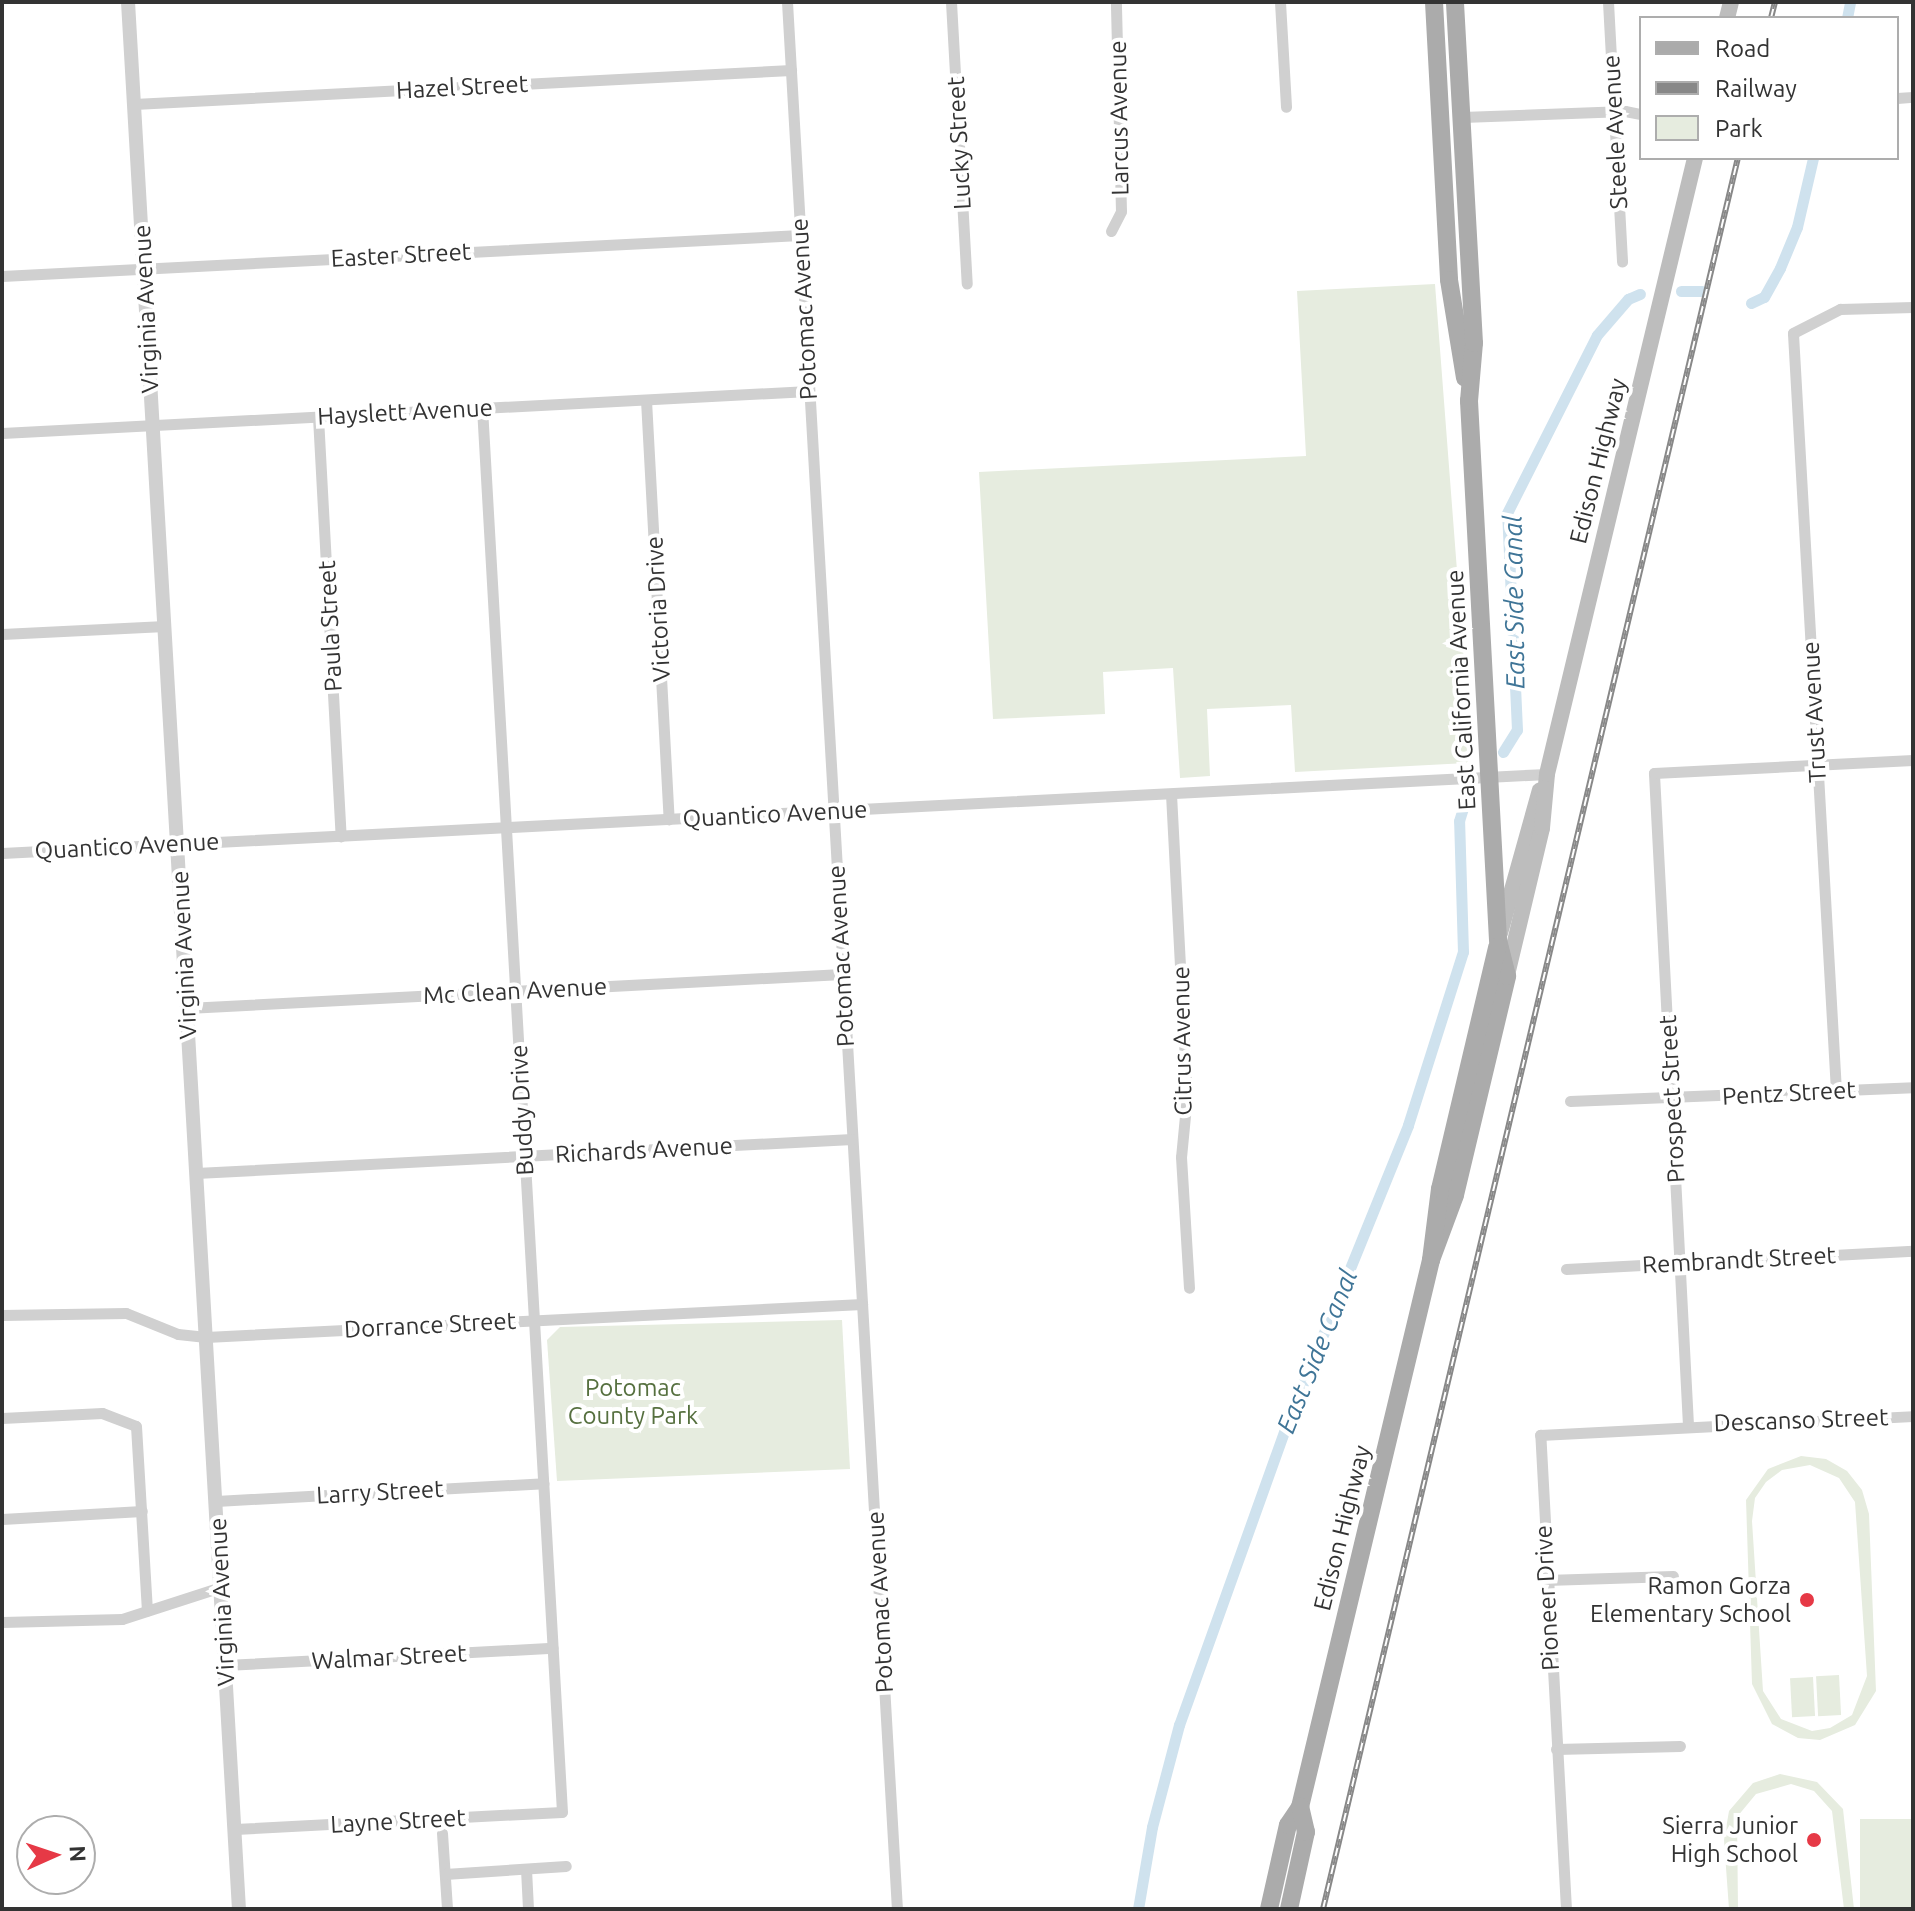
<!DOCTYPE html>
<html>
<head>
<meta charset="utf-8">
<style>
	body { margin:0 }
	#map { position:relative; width:1915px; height:1911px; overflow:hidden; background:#fff; font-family:Ubuntu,sans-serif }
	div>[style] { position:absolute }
	.green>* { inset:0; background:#e6ecdf; transform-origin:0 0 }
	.canal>* { height:11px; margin:-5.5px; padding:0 5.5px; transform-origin:5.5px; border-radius:5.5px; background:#cfe2ee }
	.minor>* { height:11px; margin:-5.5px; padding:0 5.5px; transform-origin:5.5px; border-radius:5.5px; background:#d0d0d0 }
	.tertiary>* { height:14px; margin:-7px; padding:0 7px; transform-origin:7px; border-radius:7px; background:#d0d0d0 }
	.secondary>* { height:16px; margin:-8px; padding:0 8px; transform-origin:8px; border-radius:8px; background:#bdbdbd }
	.primary>* { height:18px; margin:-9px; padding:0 9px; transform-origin:9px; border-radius:9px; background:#ababab }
	.rail>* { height:6px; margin-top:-3px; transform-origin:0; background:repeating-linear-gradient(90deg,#fff 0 9px,#888 0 18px); box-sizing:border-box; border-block:2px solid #888 }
	.dots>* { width:22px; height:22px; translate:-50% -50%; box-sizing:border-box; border:4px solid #fff; border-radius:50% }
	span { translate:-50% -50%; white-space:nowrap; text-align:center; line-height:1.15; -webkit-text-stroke:8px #fff; paint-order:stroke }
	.street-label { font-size:24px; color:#333 }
	.park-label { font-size:24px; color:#56703f }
	.poi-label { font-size:24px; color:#333 }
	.right { translate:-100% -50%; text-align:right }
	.water-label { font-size:26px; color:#3f7597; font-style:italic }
	.frame { position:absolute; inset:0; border:4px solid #333; pointer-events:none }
	.legend { position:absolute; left:1639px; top:16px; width:260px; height:144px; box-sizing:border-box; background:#fff; border:2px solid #adadad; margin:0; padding:10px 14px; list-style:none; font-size:24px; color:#333 }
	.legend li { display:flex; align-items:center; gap:16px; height:40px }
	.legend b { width:40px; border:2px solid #adadad }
	.north { position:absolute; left:16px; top:1815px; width:80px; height:80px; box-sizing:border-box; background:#fff; border:2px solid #adadad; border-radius:50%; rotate:87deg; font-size:22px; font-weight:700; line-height:32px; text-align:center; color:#333 }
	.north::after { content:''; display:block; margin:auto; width:28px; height:36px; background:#e63946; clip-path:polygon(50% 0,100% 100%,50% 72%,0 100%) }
</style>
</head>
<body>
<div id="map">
	<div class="green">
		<i style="clip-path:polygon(1435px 284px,1471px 753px,1467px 763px,1295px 772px,1291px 705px,1207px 709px,1210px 776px,1180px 778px,1173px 668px,1103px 672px,1105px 714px,993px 719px,979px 472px,1306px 456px,1297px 291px)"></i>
		<i style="clip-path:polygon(842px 1320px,850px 1469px,557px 1481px,547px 1340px,560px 1327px)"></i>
		<i style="clip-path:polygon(evenodd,1801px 1456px,1826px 1459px,1847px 1471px,1862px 1490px,1869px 1514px,1876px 1691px,1855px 1725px,1820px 1740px,1798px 1738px,1772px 1724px,1752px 1684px,1746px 1500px,1768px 1469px,1801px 1456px,1810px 1465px,1839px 1478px,1855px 1502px,1867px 1676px,1852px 1715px,1830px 1728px,1812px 1731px,1781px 1719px,1763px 1691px,1752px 1521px,1755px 1498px,1766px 1482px,1782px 1470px,1810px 1465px)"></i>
		<i style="left:1839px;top:1675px;width:40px;height:23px;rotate:87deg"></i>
		<i style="left:1813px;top:1677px;width:39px;height:23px;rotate:87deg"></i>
		<i style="clip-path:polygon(1780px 1774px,1817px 1782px,1843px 1809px,1854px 1909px,1844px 1909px,1832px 1811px,1814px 1791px,1791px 1784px,1756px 1794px,1737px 1817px,1738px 1909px,1729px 1909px,1724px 1840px,1729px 1811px,1753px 1783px)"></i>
		<i style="left:1913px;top:1819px;width:90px;height:53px;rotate:90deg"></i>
	</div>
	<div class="canal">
		<i style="left:1847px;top:18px;width:16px;rotate:-79deg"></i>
		<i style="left:1681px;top:291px;width:21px"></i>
		<i style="left:1751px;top:303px;width:14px;rotate:-25deg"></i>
		<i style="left:1764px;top:297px;width:33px;rotate:-61deg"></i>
		<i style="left:1780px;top:268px;width:44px;rotate:-67.5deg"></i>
		<i style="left:1797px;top:227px;width:71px;rotate:-76.9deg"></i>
		<i style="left:1503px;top:752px;width:26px;rotate:-58deg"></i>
		<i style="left:1517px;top:730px;width:217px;rotate:-92.6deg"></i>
		<i style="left:1507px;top:513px;width:199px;rotate:-63.2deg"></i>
		<i style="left:1597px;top:335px;width:48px;rotate:-49.3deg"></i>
		<i style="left:1628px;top:299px;width:13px;rotate:-23deg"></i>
		<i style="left:1138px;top:1909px;width:83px;rotate:-80.3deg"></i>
		<i style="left:1152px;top:1827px;width:106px;rotate:-75.2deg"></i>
		<i style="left:1179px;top:1725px;width:323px;rotate:-70.3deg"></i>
		<i style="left:1288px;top:1421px;width:319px;rotate:-67.9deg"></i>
		<i style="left:1408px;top:1125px;width:182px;rotate:-72.4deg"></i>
		<i style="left:1463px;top:952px;width:131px;rotate:-91.7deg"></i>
		<i style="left:1459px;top:821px;width:30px;rotate:-73deg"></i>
	</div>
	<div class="minor">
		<i style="left:787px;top:2px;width:1910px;rotate:86.7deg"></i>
		<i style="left:951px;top:2px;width:282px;rotate:86.8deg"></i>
		<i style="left:1280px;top:2px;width:105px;rotate:86.7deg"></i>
		<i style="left:1608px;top:2px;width:260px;rotate:86.9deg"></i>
		<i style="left:1897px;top:98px;width:16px;rotate:-4deg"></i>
		<i style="left:134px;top:104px;width:658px;rotate:-2.96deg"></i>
		<i style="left:1462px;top:117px;width:163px;rotate:-2.1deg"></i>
		<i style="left:1625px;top:111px;width:16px;rotate:11deg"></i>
		<i style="left:1111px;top:231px;width:22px;rotate:-63deg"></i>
		<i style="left:1121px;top:211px;width:209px;rotate:-91.4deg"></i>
		<i style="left:2px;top:276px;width:799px;rotate:-2.94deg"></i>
		<i style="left:646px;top:400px;width:420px;rotate:86.9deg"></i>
		<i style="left:318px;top:417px;width:420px;rotate:86.9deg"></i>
		<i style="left:2px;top:433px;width:808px;rotate:-2.98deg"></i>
		<i style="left:2px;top:634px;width:163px;rotate:-2.8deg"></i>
		<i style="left:1171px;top:794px;width:301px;rotate:87deg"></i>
		<i style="left:1187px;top:1095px;width:62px;rotate:95.5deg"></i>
		<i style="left:1181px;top:1157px;width:131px;rotate:86.5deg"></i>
		<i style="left:2px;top:853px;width:1547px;rotate:-2.93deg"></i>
		<i style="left:187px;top:1008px;width:656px;rotate:-2.97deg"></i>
		<i style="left:1836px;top:1091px;width:759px;rotate:-93.25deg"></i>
		<i style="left:1793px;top:333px;width:53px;rotate:-27.1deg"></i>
		<i style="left:1840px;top:309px;width:73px;rotate:-1.6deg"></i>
		<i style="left:1570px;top:1101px;width:343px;rotate:-2.3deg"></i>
		<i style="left:196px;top:1173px;width:657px;rotate:-2.97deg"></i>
		<i style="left:1566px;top:1269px;width:347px;rotate:-3deg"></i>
		<i style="left:2px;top:1315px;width:124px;rotate:-0.9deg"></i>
		<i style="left:126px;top:1313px;width:56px;rotate:22deg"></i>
		<i style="left:178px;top:1334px;width:28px;rotate:6deg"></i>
		<i style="left:206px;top:1337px;width:657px;rotate:-2.88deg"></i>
		<i style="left:2px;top:1418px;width:100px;rotate:-2.9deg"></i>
		<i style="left:102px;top:1413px;width:36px;rotate:21deg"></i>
		<i style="left:136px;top:1426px;width:185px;rotate:86.6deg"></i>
		<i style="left:1688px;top:1425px;width:653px;rotate:-92.99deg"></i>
		<i style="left:1654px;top:773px;width:259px;rotate:-2.9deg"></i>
		<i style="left:216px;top:1501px;width:328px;rotate:-3.1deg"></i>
		<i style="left:2px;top:1519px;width:140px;rotate:-3.3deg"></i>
		<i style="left:1546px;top:1580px;width:127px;rotate:-1.8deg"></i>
		<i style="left:2px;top:1622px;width:120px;rotate:-1.4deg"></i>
		<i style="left:122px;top:1619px;width:104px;rotate:-17.9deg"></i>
		<i style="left:225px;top:1665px;width:328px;rotate:-3deg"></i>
		<i style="left:1556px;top:1749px;width:124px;rotate:-1.4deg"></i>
		<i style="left:235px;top:1829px;width:327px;rotate:-3deg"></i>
		<i style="left:562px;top:1812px;width:1406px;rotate:-93.26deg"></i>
		<i style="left:442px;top:1833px;width:76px;rotate:86.2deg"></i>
		<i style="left:526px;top:1869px;width:40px;rotate:87.1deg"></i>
		<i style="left:445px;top:1874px;width:121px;rotate:-3.8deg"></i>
		<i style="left:1566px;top:1909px;width:475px;rotate:-93.1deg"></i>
		<i style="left:1540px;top:1435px;width:373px;rotate:-2.9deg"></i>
	</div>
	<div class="tertiary">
		<i style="left:128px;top:2px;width:1910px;rotate:86.67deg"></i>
	</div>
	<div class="secondary">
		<i style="left:1727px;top:18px;width:16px;rotate:-76deg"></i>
		<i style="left:1500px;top:933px;width:148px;rotate:-74.4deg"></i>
		<i style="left:1507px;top:975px;width:151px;rotate:-76.6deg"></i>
		<i style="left:1542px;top:828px;width:54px;rotate:-84.7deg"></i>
		<i style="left:1547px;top:774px;width:634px;rotate:-76.49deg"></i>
	</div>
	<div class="primary">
		<i style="left:1434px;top:2px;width:278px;rotate:86.9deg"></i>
		<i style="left:1449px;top:280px;width:99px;rotate:80.7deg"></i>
		<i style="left:1431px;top:1260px;width:69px;rotate:-69.7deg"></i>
		<i style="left:1455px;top:1195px;width:225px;rotate:-76.6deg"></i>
		<i style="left:1507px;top:976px;width:37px;rotate:-104deg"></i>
		<i style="left:1498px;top:940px;width:540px;rotate:-93.08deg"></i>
		<i style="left:1469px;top:401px;width:58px;rotate:-85.1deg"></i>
		<i style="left:1474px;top:343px;width:342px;rotate:-93.2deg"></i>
		<i style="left:1269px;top:1909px;width:86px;rotate:-77.3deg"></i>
		<i style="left:1288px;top:1825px;width:22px;rotate:-56deg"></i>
		<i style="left:1300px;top:1807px;width:562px;rotate:-76.53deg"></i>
		<i style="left:1431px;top:1260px;width:72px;rotate:-82.8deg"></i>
		<i style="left:1440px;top:1189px;width:249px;rotate:-76.7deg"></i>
		<i style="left:1289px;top:1909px;width:79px;rotate:-77.6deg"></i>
		<i style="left:1306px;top:1832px;width:26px;rotate:-103deg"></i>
	</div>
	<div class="rail">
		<i style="left:1771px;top:18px;width:16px;rotate:-76deg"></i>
		<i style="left:1323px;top:1909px;width:1800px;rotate:-76.67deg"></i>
	</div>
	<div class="dots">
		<i style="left:1807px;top:1600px;background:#e63946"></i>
		<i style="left:1814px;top:1840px;background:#e63946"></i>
	</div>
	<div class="street-label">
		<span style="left:462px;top:87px;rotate:-3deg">Hazel Street</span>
		<span style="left:1119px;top:118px;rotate:-91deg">Larcus Avenue</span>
		<span style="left:1615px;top:132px;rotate:-93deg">Steele Avenue</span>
		<span style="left:959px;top:143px;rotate:-93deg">Lucky Street</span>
		<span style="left:401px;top:255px;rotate:-3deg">Easter Street</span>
		<span style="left:146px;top:309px;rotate:-93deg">Virginia Avenue</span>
		<span style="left:804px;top:309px;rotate:-93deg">Potomac Avenue</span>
		<span style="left:405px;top:412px;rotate:-3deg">Hayslett Avenue</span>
		<span style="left:1598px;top:461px;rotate:-76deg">Edison Highway</span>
		<span style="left:658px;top:609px;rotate:-93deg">Victoria Drive</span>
		<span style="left:330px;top:626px;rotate:-93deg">Paula Street</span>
		<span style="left:1461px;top:690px;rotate:-93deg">East California Avenue</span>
		<span style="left:1814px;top:712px;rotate:-93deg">Trust Avenue</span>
		<span style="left:775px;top:814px;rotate:-3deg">Quantico Avenue</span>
		<span style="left:127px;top:846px;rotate:-3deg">Quantico Avenue</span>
		<span style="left:184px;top:955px;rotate:-93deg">Virginia Avenue</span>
		<span style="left:841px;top:956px;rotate:-93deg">Potomac Avenue</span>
		<span style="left:515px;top:991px;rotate:-3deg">Mc Clean Avenue</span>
		<span style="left:1182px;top:1041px;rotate:-91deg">Citrus Avenue</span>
		<span style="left:1789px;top:1093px;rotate:-3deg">Pentz Street</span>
		<span style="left:1672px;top:1099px;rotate:-93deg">Prospect Street</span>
		<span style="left:522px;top:1110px;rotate:-93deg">Buddy Drive</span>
		<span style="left:644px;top:1150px;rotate:-3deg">Richards Avenue</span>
		<span style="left:1739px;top:1260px;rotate:-3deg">Rembrandt Street</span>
		<span style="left:430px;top:1325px;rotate:-3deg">Dorrance Street</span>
		<span style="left:1801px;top:1420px;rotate:-2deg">Descanso Street</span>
		<span style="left:380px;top:1492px;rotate:-3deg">Larry Street</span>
		<span style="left:1342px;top:1528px;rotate:-76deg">Edison Highway</span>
		<span style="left:1547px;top:1598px;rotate:-93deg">Pioneer Drive</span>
		<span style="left:222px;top:1602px;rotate:-93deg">Virginia Avenue</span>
		<span style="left:880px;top:1602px;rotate:-93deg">Potomac Avenue</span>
		<span style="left:389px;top:1657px;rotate:-3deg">Walmar Street</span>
		<span style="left:398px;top:1821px;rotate:-3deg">Layne Street</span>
	</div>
	<div class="park-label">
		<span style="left:633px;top:1402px">Potomac<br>County Park</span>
	</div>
	<div class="poi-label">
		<span class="right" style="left:1791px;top:1600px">Ramon Gorza<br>Elementary School</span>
		<span class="right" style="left:1798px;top:1840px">Sierra Junior<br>High School</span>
	</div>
	<div class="water-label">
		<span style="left:1514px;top:602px;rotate:-91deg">East Side Canal</span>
		<span style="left:1317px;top:1351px;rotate:-68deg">East Side Canal</span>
	</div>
	<div class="frame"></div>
	<ul class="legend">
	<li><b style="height:10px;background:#ababab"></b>Road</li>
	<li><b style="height:10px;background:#888"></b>Railway</li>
	<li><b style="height:22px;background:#e6ecdf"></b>Park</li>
	</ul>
	<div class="north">N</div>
</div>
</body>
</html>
